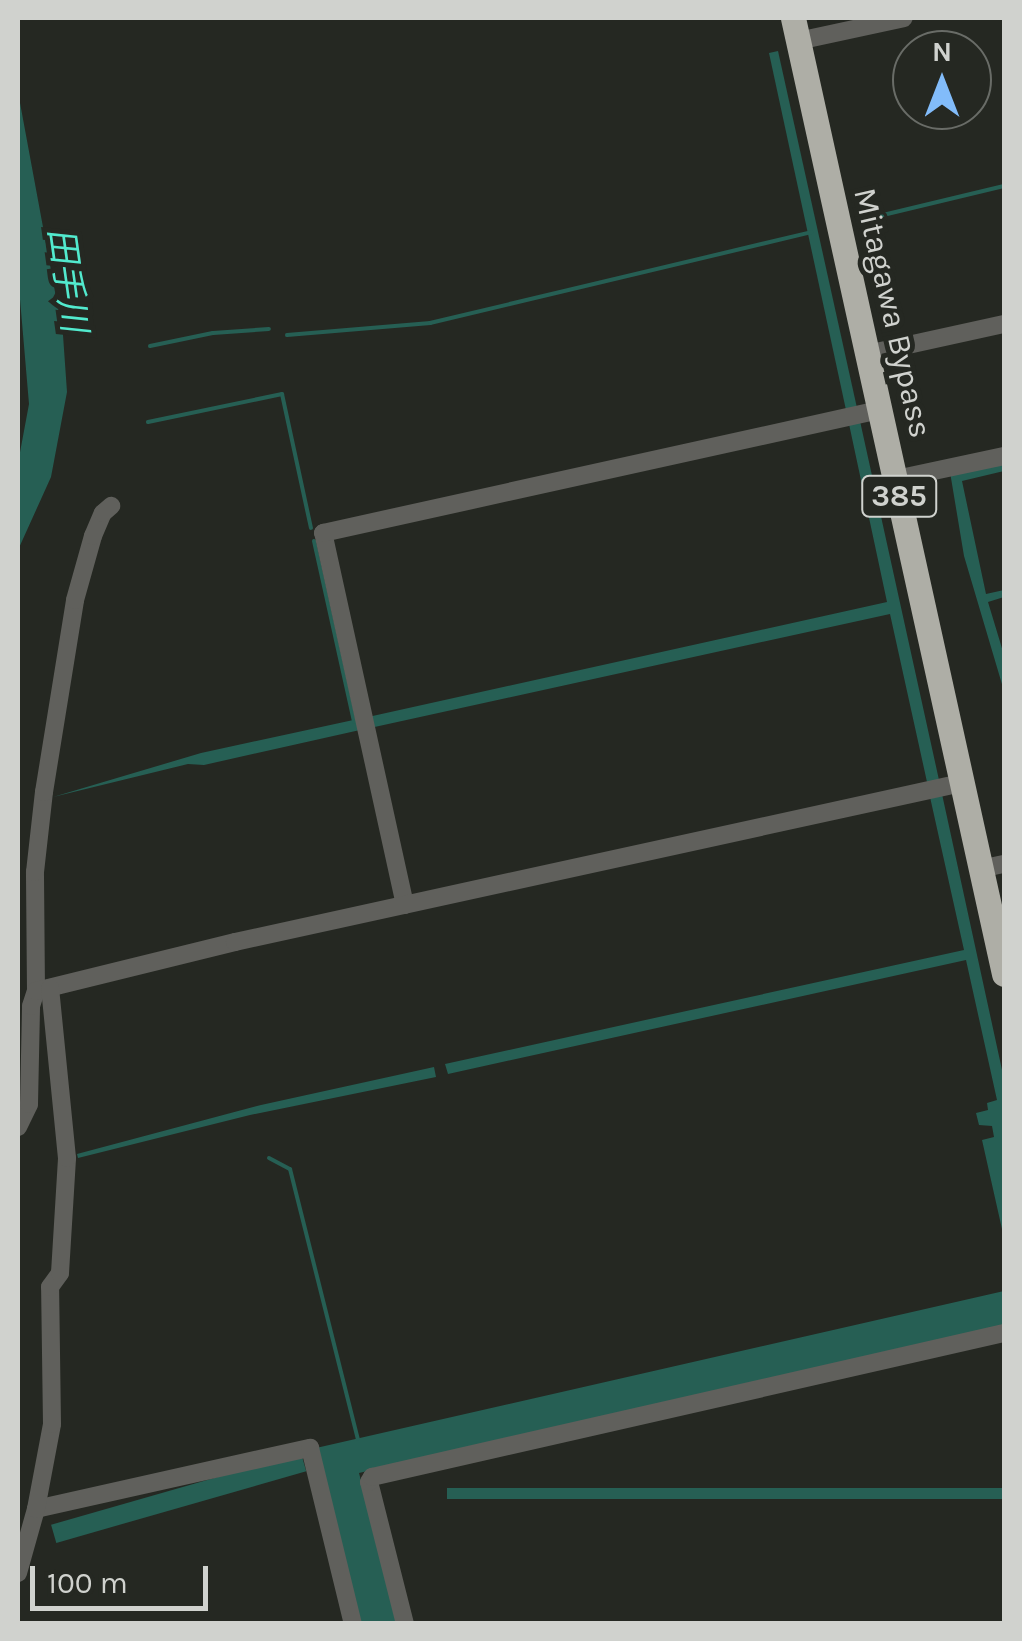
<!DOCTYPE html>
<html>
<head>
<meta charset="utf-8">
<style>
	body { margin:0 }
	#map { position:relative; width:1022px; height:1641px; overflow:hidden; background:#252822; font-family:Karla,"Noto Sans JP",sans-serif }
	div>[style] { position:absolute }
	.water>* { inset:0; background:#265f54; transform-origin:0 0 }
	.stream>* { height:4px; margin:-2px; padding:0 2px; transform-origin:2px; border-radius:2px; background:#265f54 }
	.minor>* { height:18px; margin:-9px; padding:0 9px; transform-origin:9px; border-radius:9px; background:#60605c }
	.highway>* { height:25px; margin:-12.5px; padding:0 12.5px; transform-origin:12.5px; border-radius:12.5px; background:#aeaea6 }
	span { translate:-50% -50%; white-space:nowrap; text-align:center; line-height:1.15; -webkit-text-stroke:10px #252822; paint-order:stroke }
	.shield-label span { padding:2px 8px; background:#252822; border:2px solid; border-radius:8px; -webkit-text-stroke-width:0 }
	.shield-label { font-size:30px; color:#d0d2ce; font-weight:700 }
	.street-label { font-size:32px; color:#d0d2ce }
	.water-label { font-size:35px; color:#52eace; font-style:italic }
	.frame { position:absolute; inset:0; border:20px solid #d0d2ce; pointer-events:none }
	.north { position:absolute; left:892px; top:30px; width:100px; height:100px; box-sizing:border-box; background:#252822; border:2px solid #696c67; border-radius:50%; rotate:0deg; font-size:28px; font-weight:700; line-height:40px; text-align:center; color:#d0d2ce }
	.north::after { content:''; display:block; margin:auto; width:35px; height:45px; background:#82bcfa; clip-path:polygon(50% 0,100% 100%,50% 72%,0 100%) }
	.scale { position:absolute; left:30px; top:1566px; width:178px; height:45px; box-sizing:border-box; border:5px solid #d0d2ce; border-top:0; padding-left:12px; font-size:30px; line-height:35px; white-space:nowrap; color:#d0d2ce; -webkit-text-stroke:8px #252822; paint-order:stroke }
</style>
</head>
<body>
<div id="map">
	<div class="water">
		<i style="clip-path:polygon(778px 51px,857px 408px,846px 410px,769px 53px)"></i>
		<i style="clip-path:polygon(18px 92px,63px 335px,67px 392px,51px 477px,18px 550px,18px 463px,29px 404px,18px 276px)"></i>
		<i style="clip-path:polygon(860px 421px,939px 780px,927px 782px,890px 614px,370px 728px,368px 717px,887px 602px,849px 424px)"></i>
		<i style="clip-path:polygon(1004px 462px,1004px 471px,962px 481px,986px 594px,1004px 590px,1004px 597px,988px 602px,1004px 655px,1004px 691px,964px 556px,950px 472px)"></i>
		<i style="clip-path:polygon(358px 719px,360px 730px,204px 765px,188px 764px,53px 797px,201px 753px)"></i>
		<i style="clip-path:polygon(942px 794px,1004px 1079px,1004px 1238px,982px 1140px,994px 1137px,992px 1126px,979px 1125px,976px 1113px,988px 1110px,987px 1103px,997px 1100px,966px 960px,448px 1074px,445px 1064px,964px 950px,930px 797px)"></i>
		<i style="clip-path:polygon(434px 1067px,436px 1077px,250px 1115px,78px 1158px,77px 1154px,261px 1105px)"></i>
		<i style="clip-path:polygon(1004px 1291px,1004px 1325px,359px 1473px,397px 1623px,359px 1623px,316px 1448px)"></i>
		<i style="left:301px;top:1453px;width:19px;height:260px;rotate:74deg"></i>
		<i style="left:1004px;top:1488px;width:11px;height:557px;rotate:90deg"></i>
	</div>
	<div class="stream">
		<i style="left:858px;top:221px;width:150px;rotate:-13.5deg"></i>
		<i style="left:287px;top:335px;width:144px;rotate:-4.8deg"></i>
		<i style="left:430px;top:323px;width:392px;rotate:-13.4deg"></i>
		<i style="left:150px;top:346px;width:64px;rotate:-11.7deg"></i>
		<i style="left:213px;top:333px;width:56px;rotate:-4.1deg"></i>
		<i style="left:148px;top:422px;width:137px;rotate:-11.8deg"></i>
		<i style="left:282px;top:394px;width:137px;rotate:77.8deg"></i>
		<i style="left:314px;top:541px;width:185px;rotate:77.5deg"></i>
		<i style="left:269px;top:1158px;width:24px;rotate:28deg"></i>
		<i style="left:290px;top:1169px;width:278px;rotate:75.9deg"></i>
	</div>
	<div class="minor">
		<i style="left:798px;top:41px;width:108px;rotate:-12.2deg"></i>
		<i style="left:867px;top:354px;width:140px;rotate:-12.4deg"></i>
		<i style="left:896px;top:479px;width:110px;rotate:-12deg"></i>
		<i style="left:980px;top:869px;width:25px;rotate:-12deg"></i>
		<i style="left:405px;top:905px;width:381px;rotate:-102.4deg"></i>
		<i style="left:323px;top:533px;width:569px;rotate:-12.47deg"></i>
		<i style="left:36px;top:991px;width:119px;rotate:-90.5deg"></i>
		<i style="left:35px;top:872px;width:81px;rotate:-83.6deg"></i>
		<i style="left:44px;top:792px;width:194px;rotate:-80.8deg"></i>
		<i style="left:75px;top:600px;width:66px;rotate:-74.3deg"></i>
		<i style="left:93px;top:536px;width:25px;rotate:-67deg"></i>
		<i style="left:103px;top:513px;width:11px;rotate:-41deg"></i>
		<i style="left:18px;top:1127px;width:25px;rotate:-64deg"></i>
		<i style="left:29px;top:1104px;width:98px;rotate:-88.8deg"></i>
		<i style="left:31px;top:1006px;width:16px;rotate:-72deg"></i>
		<i style="left:36px;top:991px;width:205px;rotate:-13.8deg"></i>
		<i style="left:235px;top:942px;width:743px;rotate:-12.35deg"></i>
		<i style="left:36px;top:1509px;width:281px;rotate:-12.6deg"></i>
		<i style="left:310px;top:1448px;width:181px;rotate:76.3deg"></i>
		<i style="left:18px;top:1573px;width:66px;rotate:-74.3deg"></i>
		<i style="left:36px;top:1509px;width:86px;rotate:-79.3deg"></i>
		<i style="left:52px;top:1424px;width:137px;rotate:-90.8deg"></i>
		<i style="left:50px;top:1287px;width:17px;rotate:-54deg"></i>
		<i style="left:60px;top:1273px;width:115px;rotate:-86.5deg"></i>
		<i style="left:67px;top:1158px;width:171px;rotate:-95.7deg"></i>
		<i style="left:405px;top:1624px;width:146px;rotate:-104.2deg"></i>
		<i style="left:369px;top:1482px;width:6px;rotate:-59deg"></i>
		<i style="left:372px;top:1477px;width:648px;rotate:-12.84deg"></i>
	</div>
	<div class="highway">
		<i style="left:793px;top:18px;width:979px;rotate:77.55deg"></i>
	</div>
	<div class="shield-label">
		<span style="left:899px;top:496px">385</span>
	</div>
	<div class="street-label">
		<span style="left:892px;top:313px;rotate:77deg">Mitagawa Bypass</span>
	</div>
	<div class="water-label">
		<span style="left:67px;top:280px;rotate:82deg">田手川</span>
	</div>
	<div class="frame"></div>
	<div class="north">N</div>
	<div class="scale">100 m</div>
</div>
</body>
</html>
